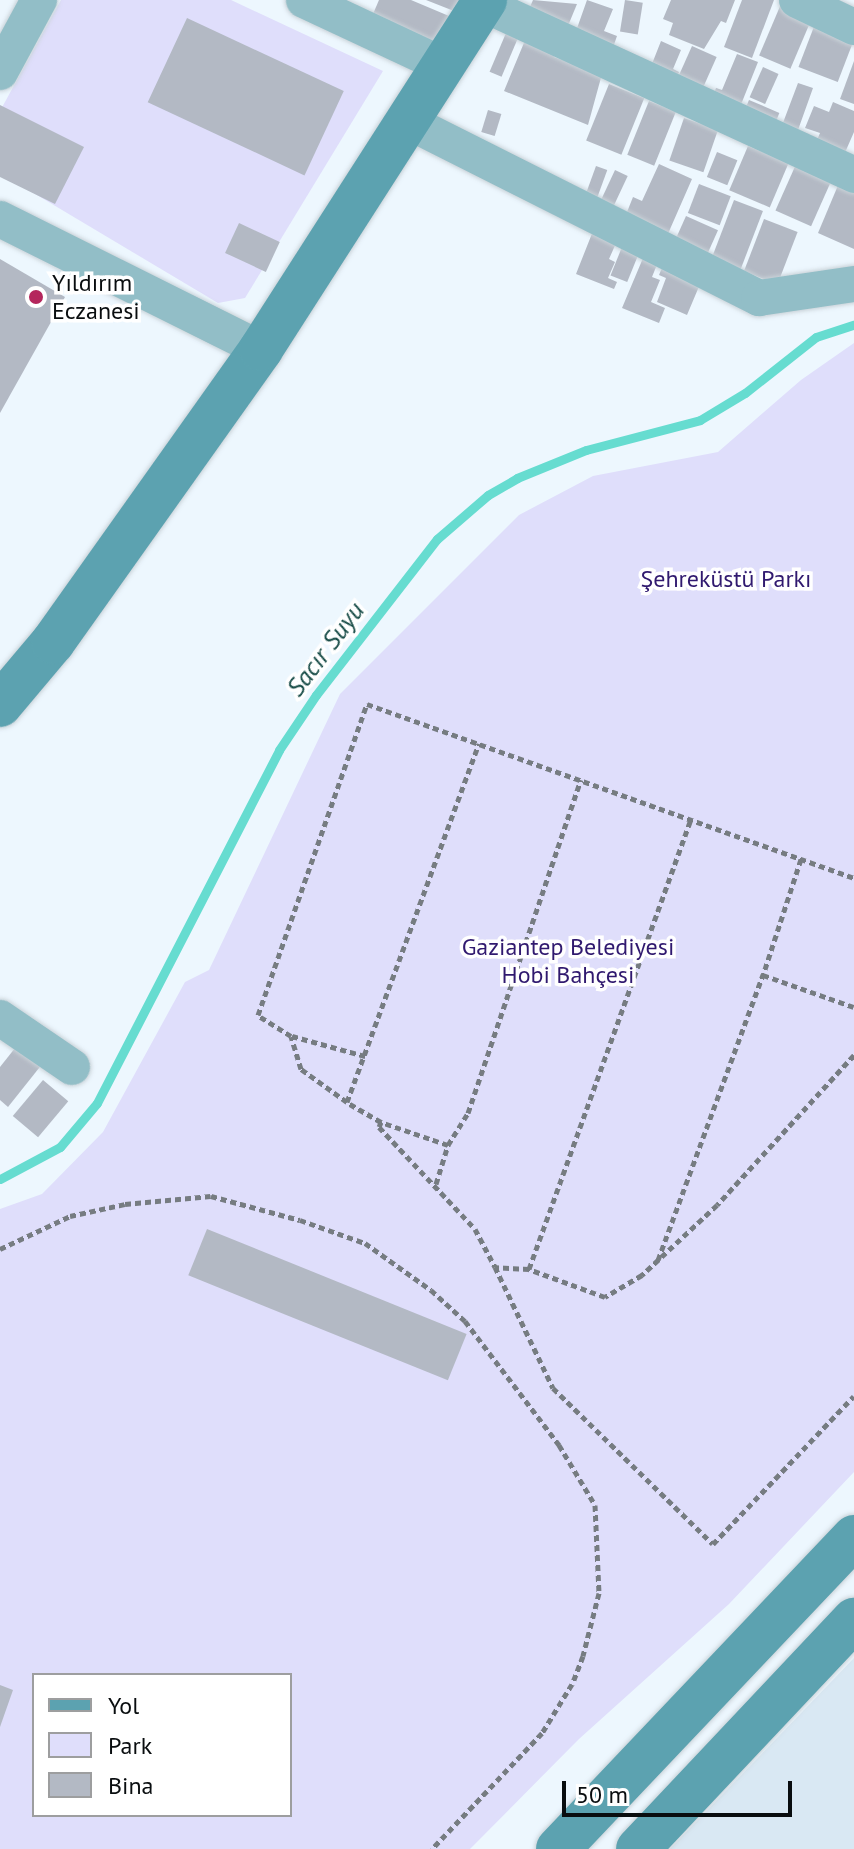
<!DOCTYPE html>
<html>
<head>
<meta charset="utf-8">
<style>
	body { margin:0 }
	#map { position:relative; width:854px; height:1849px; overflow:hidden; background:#edf7fe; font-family:"PT Sans",sans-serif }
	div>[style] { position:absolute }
	.built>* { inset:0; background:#d9e8f3 }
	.green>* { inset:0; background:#dfdefb }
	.stream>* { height:9px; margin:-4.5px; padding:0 4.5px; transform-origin:4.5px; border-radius:4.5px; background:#66dcd0 }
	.building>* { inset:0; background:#b3b9c4; transform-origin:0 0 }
	.path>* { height:5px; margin-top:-2.5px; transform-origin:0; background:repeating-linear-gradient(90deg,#767c81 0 6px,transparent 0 10px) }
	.roads { filter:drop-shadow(0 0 2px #c9d2d8) drop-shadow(0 0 2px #c9d2d8) }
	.street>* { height:36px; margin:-18px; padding:0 18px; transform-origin:18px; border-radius:18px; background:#92bec7 }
	.secondary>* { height:44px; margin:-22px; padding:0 22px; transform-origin:22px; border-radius:22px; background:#5ca2b0 }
	.dots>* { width:22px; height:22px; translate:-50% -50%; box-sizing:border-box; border:4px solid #fff; border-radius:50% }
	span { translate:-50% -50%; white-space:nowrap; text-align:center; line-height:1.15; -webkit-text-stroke:7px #fff; paint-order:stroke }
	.poi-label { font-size:24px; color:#090d0f }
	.left { translate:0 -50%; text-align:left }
	.park-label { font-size:24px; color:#30196f }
	.water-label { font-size:26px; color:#154a45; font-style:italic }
	.legend { position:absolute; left:32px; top:1673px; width:260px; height:144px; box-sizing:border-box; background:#fff; border:2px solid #9d9e9f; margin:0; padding:10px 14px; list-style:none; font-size:24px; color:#090d0f }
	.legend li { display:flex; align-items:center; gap:16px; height:40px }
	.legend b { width:40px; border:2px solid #9d9e9f }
	.scale { position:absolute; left:562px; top:1781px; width:230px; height:36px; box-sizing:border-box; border:4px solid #090d0f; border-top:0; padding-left:10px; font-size:24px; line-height:28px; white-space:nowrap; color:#090d0f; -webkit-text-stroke:6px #fff; paint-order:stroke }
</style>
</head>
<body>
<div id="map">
	<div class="built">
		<i style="clip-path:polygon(854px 1658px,854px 1849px,670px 1849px)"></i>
	</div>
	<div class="green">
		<i style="clip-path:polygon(61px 0,231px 0,383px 71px,245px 298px,218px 303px,0 173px,0 111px)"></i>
		<i style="clip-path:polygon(evenodd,854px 343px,854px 1472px,729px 1604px,579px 1739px,470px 1849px,0 1849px,0 1209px,42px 1194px,103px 1132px,185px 982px,209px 970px,340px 694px,519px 515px,593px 476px,718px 452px,801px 380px,854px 343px,34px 1675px,290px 1675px,290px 1815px,34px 1815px,34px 1675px)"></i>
	</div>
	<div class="stream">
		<i style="left:0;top:1179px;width:68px;rotate:-28.1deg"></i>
		<i style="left:60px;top:1147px;width:57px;rotate:-49.9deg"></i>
		<i style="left:97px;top:1103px;width:397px;rotate:-62.7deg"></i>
		<i style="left:279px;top:750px;width:66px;rotate:-56.1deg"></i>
		<i style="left:316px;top:695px;width:197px;rotate:-52.2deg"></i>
		<i style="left:437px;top:539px;width:67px;rotate:-40.8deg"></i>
		<i style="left:488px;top:495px;width:34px;rotate:-30deg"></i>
		<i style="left:517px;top:478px;width:74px;rotate:-22.1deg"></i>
		<i style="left:586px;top:450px;width:118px;rotate:-14.7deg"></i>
		<i style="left:700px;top:420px;width:52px;rotate:-31deg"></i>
		<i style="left:745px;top:393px;width:90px;rotate:-38.3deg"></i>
		<i style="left:816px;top:337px;width:40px;rotate:-18deg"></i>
	</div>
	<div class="building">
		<i style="clip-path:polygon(379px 0,411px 0,449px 16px,435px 49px,370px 21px)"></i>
		<i style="clip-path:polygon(426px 0,464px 0,459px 13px)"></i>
		<i style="clip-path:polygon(533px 0,577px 4px,565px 33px,526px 16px)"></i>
		<i style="clip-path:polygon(587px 0,613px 9px,604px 31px,617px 36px,610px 56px,575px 34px)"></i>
		<i style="left:625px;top:0;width:18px;height:32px;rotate:9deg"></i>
		<i style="clip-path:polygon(671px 0,735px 0,726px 23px,721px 21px,704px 49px,669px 35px,673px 23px,663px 19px)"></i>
		<i style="clip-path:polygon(742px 0,774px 0,752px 58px,724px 47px)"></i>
		<i style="left:781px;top:4px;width:34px;height:56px;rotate:23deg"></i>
		<i style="left:187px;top:18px;width:173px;height:93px;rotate:25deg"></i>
		<i style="left:815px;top:24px;width:42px;height:46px;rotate:21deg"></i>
		<i style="left:506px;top:33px;width:13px;height:42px;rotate:23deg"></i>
		<i style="clip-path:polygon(526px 38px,557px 50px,554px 57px,602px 74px,588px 125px,504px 91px)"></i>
		<i style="clip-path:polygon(661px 41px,681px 50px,673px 69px,679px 72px,674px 85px,648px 74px)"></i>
		<i style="left:692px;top:46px;width:27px;height:49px;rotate:24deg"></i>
		<i style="clip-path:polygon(737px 54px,758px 62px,736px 117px,709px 106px,716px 88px,722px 90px)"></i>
		<i style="clip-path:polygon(854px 61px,854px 104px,840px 99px)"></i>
		<i style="left:763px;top:67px;width:17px;height:33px;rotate:24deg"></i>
		<i style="clip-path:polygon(798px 83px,813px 88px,798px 130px,809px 134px,804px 146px,778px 136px)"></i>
		<i style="left:609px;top:84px;width:38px;height:61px;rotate:22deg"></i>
		<i style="left:749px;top:100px;width:33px;height:21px;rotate:23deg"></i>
		<i style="left:649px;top:101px;width:29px;height:58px;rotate:22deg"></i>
		<i style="clip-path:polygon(833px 102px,854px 111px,854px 132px,840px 164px,812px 152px,820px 133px,805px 128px,814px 106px,829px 112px)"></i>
		<i style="clip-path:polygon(0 105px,84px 147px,55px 204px,0 177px)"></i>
		<i style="left:488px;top:110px;width:14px;height:23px;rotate:17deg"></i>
		<i style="left:684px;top:118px;width:36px;height:45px;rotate:19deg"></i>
		<i style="left:748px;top:146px;width:44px;height:48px;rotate:23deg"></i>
		<i style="left:717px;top:152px;width:22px;height:27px;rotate:22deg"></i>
		<i style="left:797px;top:162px;width:39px;height:53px;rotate:24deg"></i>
		<i style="clip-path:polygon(659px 164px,692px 179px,667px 236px,625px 217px,633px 197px,642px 201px)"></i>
		<i style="left:596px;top:166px;width:12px;height:37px;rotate:20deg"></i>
		<i style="left:615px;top:170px;width:14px;height:41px;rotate:25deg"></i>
		<i style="clip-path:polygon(839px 183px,854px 189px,854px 249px,818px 233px)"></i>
		<i style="left:699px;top:184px;width:34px;height:31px;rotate:21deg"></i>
		<i style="left:734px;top:200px;width:31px;height:63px;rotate:21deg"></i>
		<i style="left:686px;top:216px;width:35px;height:25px;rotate:24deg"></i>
		<i style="left:764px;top:219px;width:36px;height:56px;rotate:21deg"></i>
		<i style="left:239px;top:223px;width:45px;height:33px;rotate:25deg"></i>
		<i style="clip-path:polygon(593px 231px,617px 241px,609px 259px,615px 262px,608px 278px,617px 282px,614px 289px,576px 274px)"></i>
		<i style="left:624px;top:242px;width:18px;height:36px;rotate:22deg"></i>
		<i style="clip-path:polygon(646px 251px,660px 257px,652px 277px,660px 280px,651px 302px,665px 308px,659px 323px,622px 308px)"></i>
		<i style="clip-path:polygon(667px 256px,703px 277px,687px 315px,657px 302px,666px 278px,659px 275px)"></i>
		<i style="clip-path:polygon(0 259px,65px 297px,0 413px)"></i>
		<i style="clip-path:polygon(23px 1038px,47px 1058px,8px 1107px,0 1100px,0 1067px)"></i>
		<i style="left:43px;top:1080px;width:33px;height:47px;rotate:40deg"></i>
		<i style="left:207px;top:1229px;width:280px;height:50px;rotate:22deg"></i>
		<i style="clip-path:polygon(0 1685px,13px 1690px,0 1727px)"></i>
	</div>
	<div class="path">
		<i style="left:801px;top:859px;width:122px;rotate:108.1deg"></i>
		<i style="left:763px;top:975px;width:96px;rotate:19.4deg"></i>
		<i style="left:292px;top:1036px;width:76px;rotate:15.3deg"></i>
		<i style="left:854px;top:1055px;width:203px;rotate:132.4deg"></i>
		<i style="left:717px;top:1205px;width:103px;rotate:137deg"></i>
		<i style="left:642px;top:1275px;width:43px;rotate:149.3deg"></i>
		<i style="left:605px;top:1297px;width:81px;rotate:-159.8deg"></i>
		<i style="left:529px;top:1269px;width:34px;rotate:-177deg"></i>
		<i style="left:495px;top:1267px;width:134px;rotate:64.4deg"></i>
		<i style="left:553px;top:1388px;width:223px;rotate:44.3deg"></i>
		<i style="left:713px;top:1544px;width:204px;rotate:-46.4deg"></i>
		<i style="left:347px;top:1102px;width:57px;rotate:-144.3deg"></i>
		<i style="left:301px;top:1069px;width:34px;rotate:-107deg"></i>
		<i style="left:291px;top:1036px;width:39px;rotate:-148deg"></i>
		<i style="left:258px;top:1015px;width:330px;rotate:-70.7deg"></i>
		<i style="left:367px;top:704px;width:517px;rotate:19.66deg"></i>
		<i style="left:381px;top:1122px;width:39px;rotate:-150deg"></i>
		<i style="left:347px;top:1102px;width:382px;rotate:-69.8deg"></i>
		<i style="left:448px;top:1145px;width:38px;rotate:-58deg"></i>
		<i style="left:468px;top:1113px;width:352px;rotate:-71.3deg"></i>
		<i style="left:436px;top:1184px;width:41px;rotate:-72.9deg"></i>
		<i style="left:448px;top:1145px;width:71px;rotate:-161.1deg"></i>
		<i style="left:381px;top:1122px;width:5px;rotate:112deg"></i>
		<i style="left:379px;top:1127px;width:140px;rotate:46.7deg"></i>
		<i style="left:475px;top:1229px;width:43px;rotate:62.2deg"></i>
		<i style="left:0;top:1249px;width:77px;rotate:-25.2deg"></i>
		<i style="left:70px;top:1216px;width:56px;rotate:-12.3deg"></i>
		<i style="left:125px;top:1204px;width:86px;rotate:-5.3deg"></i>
		<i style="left:211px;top:1196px;width:92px;rotate:15.1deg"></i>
		<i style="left:300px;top:1220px;width:69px;rotate:19.5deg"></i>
		<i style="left:365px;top:1243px;width:81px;rotate:35.5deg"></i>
		<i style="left:431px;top:1290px;width:46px;rotate:42.4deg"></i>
		<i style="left:465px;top:1321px;width:156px;rotate:52.8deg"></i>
		<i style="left:559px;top:1445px;width:70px;rotate:59deg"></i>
		<i style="left:595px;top:1505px;width:88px;rotate:87.4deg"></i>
		<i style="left:599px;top:1593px;width:65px;rotate:104.3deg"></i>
		<i style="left:583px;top:1656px;width:30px;rotate:111deg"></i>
		<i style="left:572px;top:1684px;width:57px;rotate:121.5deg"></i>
		<i style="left:542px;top:1733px;width:160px;rotate:133.5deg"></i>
		<i style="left:658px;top:1260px;width:304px;rotate:-69.8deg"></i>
		<i style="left:529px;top:1269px;width:477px;rotate:-70.2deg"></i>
	</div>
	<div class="roads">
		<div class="street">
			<i style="left:304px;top:0;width:153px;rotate:25.1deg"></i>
			<i style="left:797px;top:0;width:63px;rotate:25.3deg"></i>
			<i style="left:483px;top:4px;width:409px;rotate:24.7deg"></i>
			<i style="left:0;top:72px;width:82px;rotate:-61.6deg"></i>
			<i style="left:409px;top:122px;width:392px;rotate:26.7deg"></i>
			<i style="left:759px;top:298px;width:96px;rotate:-8.4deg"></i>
			<i style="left:0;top:219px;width:292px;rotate:26.5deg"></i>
			<i style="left:0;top:1018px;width:87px;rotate:34.2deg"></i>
		</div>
		<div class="secondary">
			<i style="left:0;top:705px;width:82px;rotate:-49.9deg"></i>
			<i style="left:53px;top:642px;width:359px;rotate:-54.6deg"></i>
			<i style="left:261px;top:349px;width:415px;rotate:-57.3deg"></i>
			<i style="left:558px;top:1849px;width:430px;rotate:-46.5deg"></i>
			<i style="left:638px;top:1849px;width:315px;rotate:-46.7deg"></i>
		</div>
	</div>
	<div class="dots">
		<i style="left:36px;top:297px;background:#b4265c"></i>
	</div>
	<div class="poi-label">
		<span class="left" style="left:52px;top:297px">Yıldırım<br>Eczanesi</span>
	</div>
	<div class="park-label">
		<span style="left:726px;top:579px">Şehreküstü Parkı</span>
		<span style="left:568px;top:961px">Gaziantep Belediyesi<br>Hobi Bahçesi</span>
	</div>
	<div class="water-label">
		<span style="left:325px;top:649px;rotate:-53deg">Sacır Suyu</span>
	</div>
	<ul class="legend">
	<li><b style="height:10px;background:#5ca2b0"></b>Yol</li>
	<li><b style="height:22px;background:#dfdefb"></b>Park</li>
	<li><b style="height:22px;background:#b3b9c4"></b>Bina</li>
	</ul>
	<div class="scale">50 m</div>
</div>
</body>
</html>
